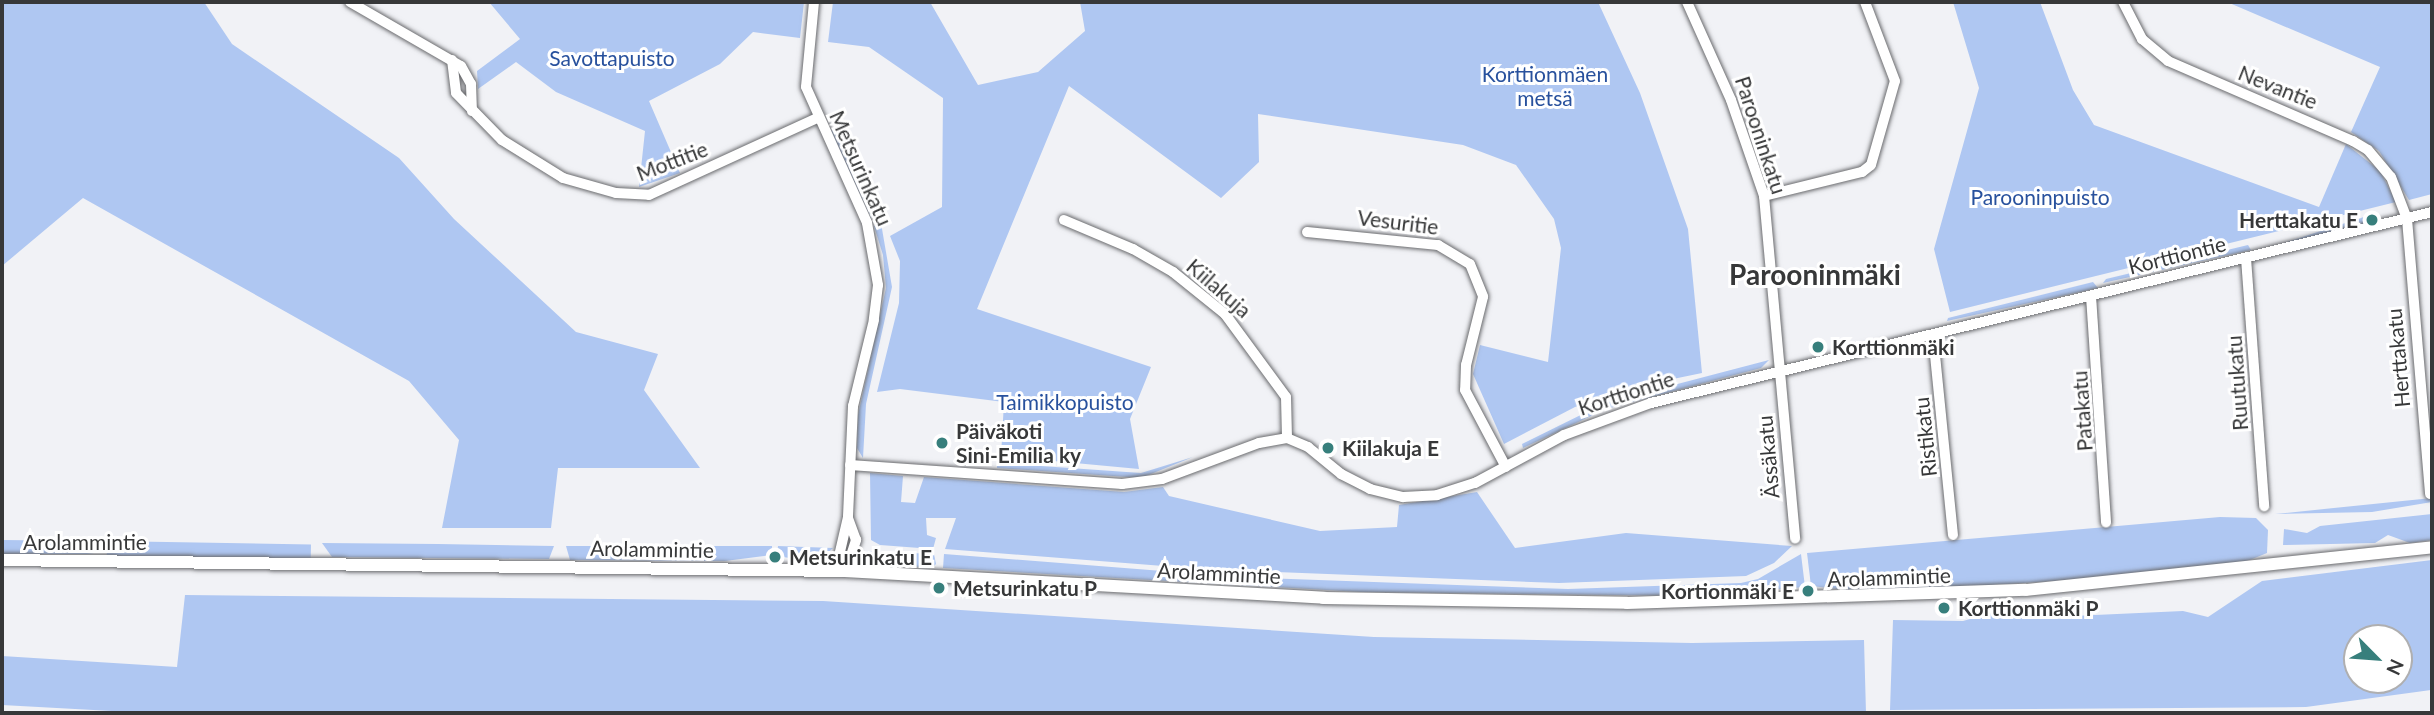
<!DOCTYPE html>
<html>
<head>
<meta charset="utf-8">
<style>
	body { margin:0 }
	#map { position:relative; width:2434px; height:715px; overflow:hidden; background:#f1f2f6; font-family:Lato,sans-serif }
	div>[style] { position:absolute }
	.green>* { inset:0; background:#afc7f2; transform-origin:0 0 }
	.roads { filter:drop-shadow(0 0 2px #6a6b6e) drop-shadow(0 0 2px #6a6b6e) }
	.minor>* { height:10px; margin:-5px; padding:0 5px; transform-origin:5px; border-radius:5px; background:#fff }
	.tertiary>* { height:12px; margin:-6px; padding:0 6px; transform-origin:6px; border-radius:6px; background:#fff }
	.dots>* { width:19px; height:19px; translate:-50% -50%; box-sizing:border-box; border:4px solid #fff; border-radius:50% }
	span { translate:-50% -50%; white-space:nowrap; text-align:center; line-height:1.15; -webkit-text-stroke:6px #fff; paint-order:stroke }
	.park-label { font-size:21px; color:#28519d }
	.street-label { font-size:21px; color:#373839 }
	.poi-label { font-size:21px; color:#373839; font-weight:700 }
	.right { translate:-100% -50%; text-align:right }
	.left { translate:0 -50%; text-align:left }
	.district-label { font-size:28px; color:#373839; font-weight:700 }
	.frame { position:absolute; inset:0; border:4px solid #373839; pointer-events:none }
	.north { position:absolute; left:2343px; top:624px; width:70px; height:70px; box-sizing:border-box; background:#fff; border:2px solid #afafb0; border-radius:50%; rotate:115deg; font-size:19px; font-weight:700; line-height:28px; text-align:center; color:#373839 }
	.north::after { content:''; display:block; margin:auto; width:24px; height:32px; background:#377f7c; clip-path:polygon(50% 0,100% 100%,50% 72%,0 100%) }
</style>
</head>
<body>
<div id="map">
	<div class="green">
		<i style="clip-path:polygon(2px 2px,204px 2px,232px 44px,399px 158px,454px 219px,576px 332px,658px 354px,644px 390px,700px 468px,558px 468px,551px 528px,442px 528px,459px 440px,409px 381px,83px 198px,2px 266px)"></i>
		<i style="clip-path:polygon(489px 2px,804px 2px,800px 38px,753px 32px,720px 64px,649px 101px,680px 173px,639px 187px,645px 131px,556px 92px,516px 62px,478px 89px,477px 71px,520px 39px)"></i>
		<i style="clip-path:polygon(833px 2px,930px 2px,978px 85px,1038px 72px,1085px 31px,1080px 2px,1598px 2px,1640px 93px,1688px 229px,1702px 373px,1639px 386px,1575px 407px,1504px 444px,1473px 374px,1480px 345px,1548px 362px,1561px 248px,1554px 219px,1516px 165px,1463px 145px,1258px 114px,1259px 162px,1221px 198px,1069px 86px,977px 309px,1151px 367px,1130px 419px,1139px 469px,1001px 456px,1004px 402px,900px 389px,877px 392px,899px 303px,900px 261px,890px 236px,942px 207px,943px 98px,869px 47px,828px 42px)"></i>
		<i style="clip-path:polygon(1953px 2px,2040px 2px,2073px 90px,2094px 125px,2319px 207px,2346px 144px,2380px 171px,2396px 202px,1950px 312px,1934px 249px,1979px 88px)"></i>
		<i style="clip-path:polygon(2227px 2px,2432px 2px,2432px 194px,2409px 200px,2379px 151px,2351px 132px,2380px 67px)"></i>
		<i style="left:837px;top:128px;width:96px;height:7px;rotate:65deg"></i>
		<i style="left:2367px;top:216px;width:6px;height:111px;rotate:72deg"></i>
		<i style="clip-path:polygon(881px 223px,892px 287px,866px 404px,863px 458px,857px 448px,858px 415px,886px 288px,883px 255px,874px 226px)"></i>
		<i style="clip-path:polygon(2248px 245px,2251px 250px,2103px 283px,2106px 279px)"></i>
		<i style="clip-path:polygon(2093px 282px,2098px 288px,1947px 321px,1948px 318px)"></i>
		<i style="clip-path:polygon(1769px 360px,1761px 368px,1606px 409px,1523px 448px,1522px 444px,1605px 403px)"></i>
		<i style="clip-path:polygon(1193px 457px,1141px 478px,997px 468px,997px 463px,1141px 473px)"></i>
		<i style="clip-path:polygon(870px 473px,903px 476px,901px 502px,915px 503px,924px 477px,1124px 492px,1163px 487px,1169px 496px,1320px 531px,1397px 527px,1399px 505px,1477px 492px,1515px 548px,1626px 533px,1792px 546px,1774px 563px,1746px 576px,1559px 583px,1202px 569px,945px 549px,956px 518px,926px 518px,927px 535px,936px 538px,933px 549px,880px 545px,871px 540px)"></i>
		<i style="clip-path:polygon(2432px 498px,2432px 502px,2372px 512px,2275px 514px)"></i>
		<i style="clip-path:polygon(2432px 514px,2432px 540px,2410px 543px,2388px 535px,2375px 543px,2283px 545px,2284px 529px,2307px 533px,2320px 526px)"></i>
		<i style="clip-path:polygon(2220px 517px,2256px 518px,2268px 530px,2267px 553px,2245px 562px,2099px 578px,1950px 588px,1847px 590px,1811px 586px,1807px 553px)"></i>
		<i style="clip-path:polygon(2px 540px,98px 541px,94px 553px,87px 554px,2px 554px)"></i>
		<i style="left:107px;top:541px;width:204px;height:15px;rotate:1deg"></i>
		<i style="clip-path:polygon(322px 543px,438px 544px,554px 546px,549px 559px,332px 557px)"></i>
		<i style="clip-path:polygon(566px 546px,772px 546px,772px 555px,725px 561px,570px 560px)"></i>
		<i style="clip-path:polygon(778px 546px,833px 548px,822px 558px,808px 561px,777px 556px)"></i>
		<i style="clip-path:polygon(866px 551px,934px 554px,936px 564px,932px 568px,884px 564px)"></i>
		<i style="clip-path:polygon(944px 554px,1239px 577px,1568px 589px,1741px 583px,1758px 579px,1801px 554px,1805px 587px,1700px 596px,1361px 592px,943px 568px)"></i>
		<i style="clip-path:polygon(evenodd,2432px 560px,2431px 690px,2306px 707px,1890px 710px,1893px 620px,1963px 621px,1995px 612px,2051px 617px,2183px 611px,2208px 617px,2262px 581px,2432px 560px,2357px 638px,2399px 638px,2399px 680px,2357px 680px,2357px 638px)"></i>
		<i style="clip-path:polygon(185px 595px,823px 601px,1374px 637px,1692px 643px,1864px 640px,1866px 713px,148px 713px,2px 705px,2px 656px,177px 667px)"></i>
	</div>
	<div class="roads">
		<div class="minor">
			<i style="left:350px;top:2px;width:128px;rotate:30deg"></i>
			<i style="left:461px;top:66px;width:21px;rotate:61deg"></i>
			<i style="left:471px;top:84px;width:27px;rotate:88deg"></i>
			<i style="left:814px;top:2px;width:85px;rotate:95.4deg"></i>
			<i style="left:806px;top:87px;width:149px;rotate:65.8deg"></i>
			<i style="left:867px;top:223px;width:63px;rotate:79.9deg"></i>
			<i style="left:878px;top:285px;width:35px;rotate:97deg"></i>
			<i style="left:874px;top:320px;width:89px;rotate:103.7deg"></i>
			<i style="left:853px;top:406px;width:111px;rotate:92.6deg"></i>
			<i style="left:848px;top:517px;width:37px;rotate:103deg"></i>
			<i style="left:840px;top:553px;width:19px;rotate:72deg"></i>
			<i style="left:1687px;top:2px;width:107px;rotate:65.8deg"></i>
			<i style="left:1731px;top:100px;width:102px;rotate:71deg"></i>
			<i style="left:1764px;top:196px;width:344px;rotate:84.8deg"></i>
			<i style="left:2123px;top:2px;width:42px;rotate:62.8deg"></i>
			<i style="left:2142px;top:39px;width:34px;rotate:40deg"></i>
			<i style="left:2168px;top:61px;width:202px;rotate:23.4deg"></i>
			<i style="left:2353px;top:141px;width:17px;rotate:31deg"></i>
			<i style="left:2368px;top:150px;width:35px;rotate:50deg"></i>
			<i style="left:2391px;top:177px;width:45px;rotate:69.1deg"></i>
			<i style="left:2407px;top:219px;width:276px;rotate:85.2deg"></i>
			<i style="left:452px;top:60px;width:33px;rotate:83deg"></i>
			<i style="left:456px;top:93px;width:66px;rotate:45.6deg"></i>
			<i style="left:502px;top:140px;width:72px;rotate:31.9deg"></i>
			<i style="left:563px;top:178px;width:55px;rotate:15.8deg"></i>
			<i style="left:616px;top:193px;width:33px;rotate:3deg"></i>
			<i style="left:649px;top:195px;width:185px;rotate:-24.6deg"></i>
			<i style="left:1764px;top:196px;width:101px;rotate:-13.8deg"></i>
			<i style="left:1862px;top:172px;width:11px;rotate:-38deg"></i>
			<i style="left:1871px;top:165px;width:87px;rotate:-74.1deg"></i>
			<i style="left:1895px;top:81px;width:85px;rotate:-110.8deg"></i>
			<i style="left:1064px;top:220px;width:75px;rotate:22.8deg"></i>
			<i style="left:1133px;top:249px;width:46px;rotate:29.9deg"></i>
			<i style="left:1173px;top:272px;width:67px;rotate:38.9deg"></i>
			<i style="left:1225px;top:314px;width:103px;rotate:53.7deg"></i>
			<i style="left:1286px;top:397px;width:41px;rotate:88.6deg"></i>
			<i style="left:1307px;top:232px;width:132px;rotate:5.7deg"></i>
			<i style="left:1438px;top:245px;width:37px;rotate:31deg"></i>
			<i style="left:1470px;top:264px;width:35px;rotate:68deg"></i>
			<i style="left:1483px;top:297px;width:70px;rotate:104deg"></i>
			<i style="left:1466px;top:365px;width:25px;rotate:92deg"></i>
			<i style="left:1465px;top:390px;width:87px;rotate:62deg"></i>
			<i style="left:2246px;top:258px;width:249px;rotate:85.8deg"></i>
			<i style="left:2091px;top:296px;width:227px;rotate:86.2deg"></i>
			<i style="left:1933px;top:335px;width:201px;rotate:84.3deg"></i>
			<i style="left:850px;top:465px;width:273px;rotate:4deg"></i>
			<i style="left:1122px;top:484px;width:40px;rotate:-7.1deg"></i>
			<i style="left:1162px;top:479px;width:103px;rotate:-20.4deg"></i>
			<i style="left:1259px;top:443px;width:28px;rotate:-10deg"></i>
			<i style="left:1287px;top:438px;width:23px;rotate:23deg"></i>
			<i style="left:1308px;top:447px;width:43px;rotate:39.3deg"></i>
			<i style="left:1341px;top:474px;width:33px;rotate:27deg"></i>
			<i style="left:1370px;top:489px;width:34px;rotate:14deg"></i>
			<i style="left:1403px;top:497px;width:34px;rotate:-3deg"></i>
			<i style="left:1437px;top:495px;width:40px;rotate:-18deg"></i>
			<i style="left:1475px;top:483px;width:101px;rotate:-28.3deg"></i>
			<i style="left:1564px;top:435px;width:93px;rotate:-20.2deg"></i>
			<i style="left:1651px;top:403px;width:804px;rotate:-13.74deg"></i>
			<i style="left:846px;top:571px;width:33px;rotate:-72deg"></i>
			<i style="left:856px;top:540px;width:23px;rotate:-110deg"></i>
		</div>
		<div class="tertiary">
			<i style="left:2px;top:560px;width:844px;rotate:0.75deg"></i>
			<i style="left:846px;top:571px;width:478px;rotate:3.2deg"></i>
			<i style="left:1323px;top:598px;width:304px;rotate:0.9deg"></i>
			<i style="left:1627px;top:603px;width:399px;rotate:-1.9deg"></i>
			<i style="left:2026px;top:590px;width:408px;rotate:-6deg"></i>
		</div>
	</div>
	<div class="dots">
		<i style="left:2372px;top:220px;background:#377f7c"></i>
		<i style="left:1818px;top:347px;background:#377f7c"></i>
		<i style="left:942px;top:443px;background:#377f7c"></i>
		<i style="left:1328px;top:448px;background:#377f7c"></i>
		<i style="left:775px;top:557px;background:#377f7c"></i>
		<i style="left:939px;top:588px;background:#377f7c"></i>
		<i style="left:1808px;top:591px;background:#377f7c"></i>
		<i style="left:1944px;top:608px;background:#377f7c"></i>
	</div>
	<div class="park-label">
		<span style="left:612px;top:58px">Savottapuisto</span>
		<span style="left:1545px;top:86px">Korttionmäen<br>metsä</span>
		<span style="left:2040px;top:197px">Parooninpuisto</span>
		<span style="left:1065px;top:402px">Taimikkopuisto</span>
	</div>
	<div class="street-label">
		<span style="left:2278px;top:87px;rotate:22deg">Nevantie</span>
		<span style="left:1761px;top:135px;rotate:72deg">Parooninkatu</span>
		<span style="left:672px;top:161px;rotate:-21deg">Mottitie</span>
		<span style="left:861px;top:168px;rotate:66deg">Metsurinkatu</span>
		<span style="left:1398px;top:222px;rotate:7deg">Vesuritie</span>
		<span style="left:2177px;top:255px;rotate:-14deg">Korttiontie</span>
		<span style="left:1219px;top:288px;rotate:41deg">Kiilakuja</span>
		<span style="left:2398px;top:358px;rotate:-95deg">Herttakatu</span>
		<span style="left:2237px;top:383px;rotate:-94deg">Ruutukatu</span>
		<span style="left:1626px;top:393px;rotate:-18deg">Korttiontie</span>
		<span style="left:2082px;top:411px;rotate:-94deg">Patakatu</span>
		<span style="left:1925px;top:437px;rotate:-96deg">Ristikatu</span>
		<span style="left:1768px;top:457px;rotate:-95deg">Ässäkatu</span>
		<span style="left:85px;top:542px">Arolammintie</span>
		<span style="left:652px;top:549px;rotate:1deg">Arolammintie</span>
		<span style="left:1219px;top:573px;rotate:3deg">Arolammintie</span>
		<span style="left:1889px;top:577px;rotate:-2deg">Arolammintie</span>
	</div>
	<div class="poi-label">
		<span class="right" style="left:2358px;top:220px">Herttakatu E</span>
		<span class="left" style="left:1832px;top:347px">Korttionmäki</span>
		<span class="left" style="left:956px;top:443px">Päiväkoti<br>Sini-Emilia ky</span>
		<span class="left" style="left:1342px;top:448px">Kiilakuja E</span>
		<span class="left" style="left:789px;top:557px">Metsurinkatu E</span>
		<span class="left" style="left:953px;top:588px">Metsurinkatu P</span>
		<span class="right" style="left:1794px;top:591px">Kortionmäki E</span>
		<span class="left" style="left:1958px;top:608px">Korttionmäki P</span>
	</div>
	<div class="district-label">
		<span style="left:1815px;top:274px">Parooninmäki</span>
	</div>
	<div class="frame"></div>
	<div class="north">N</div>
</div>
</body>
</html>
